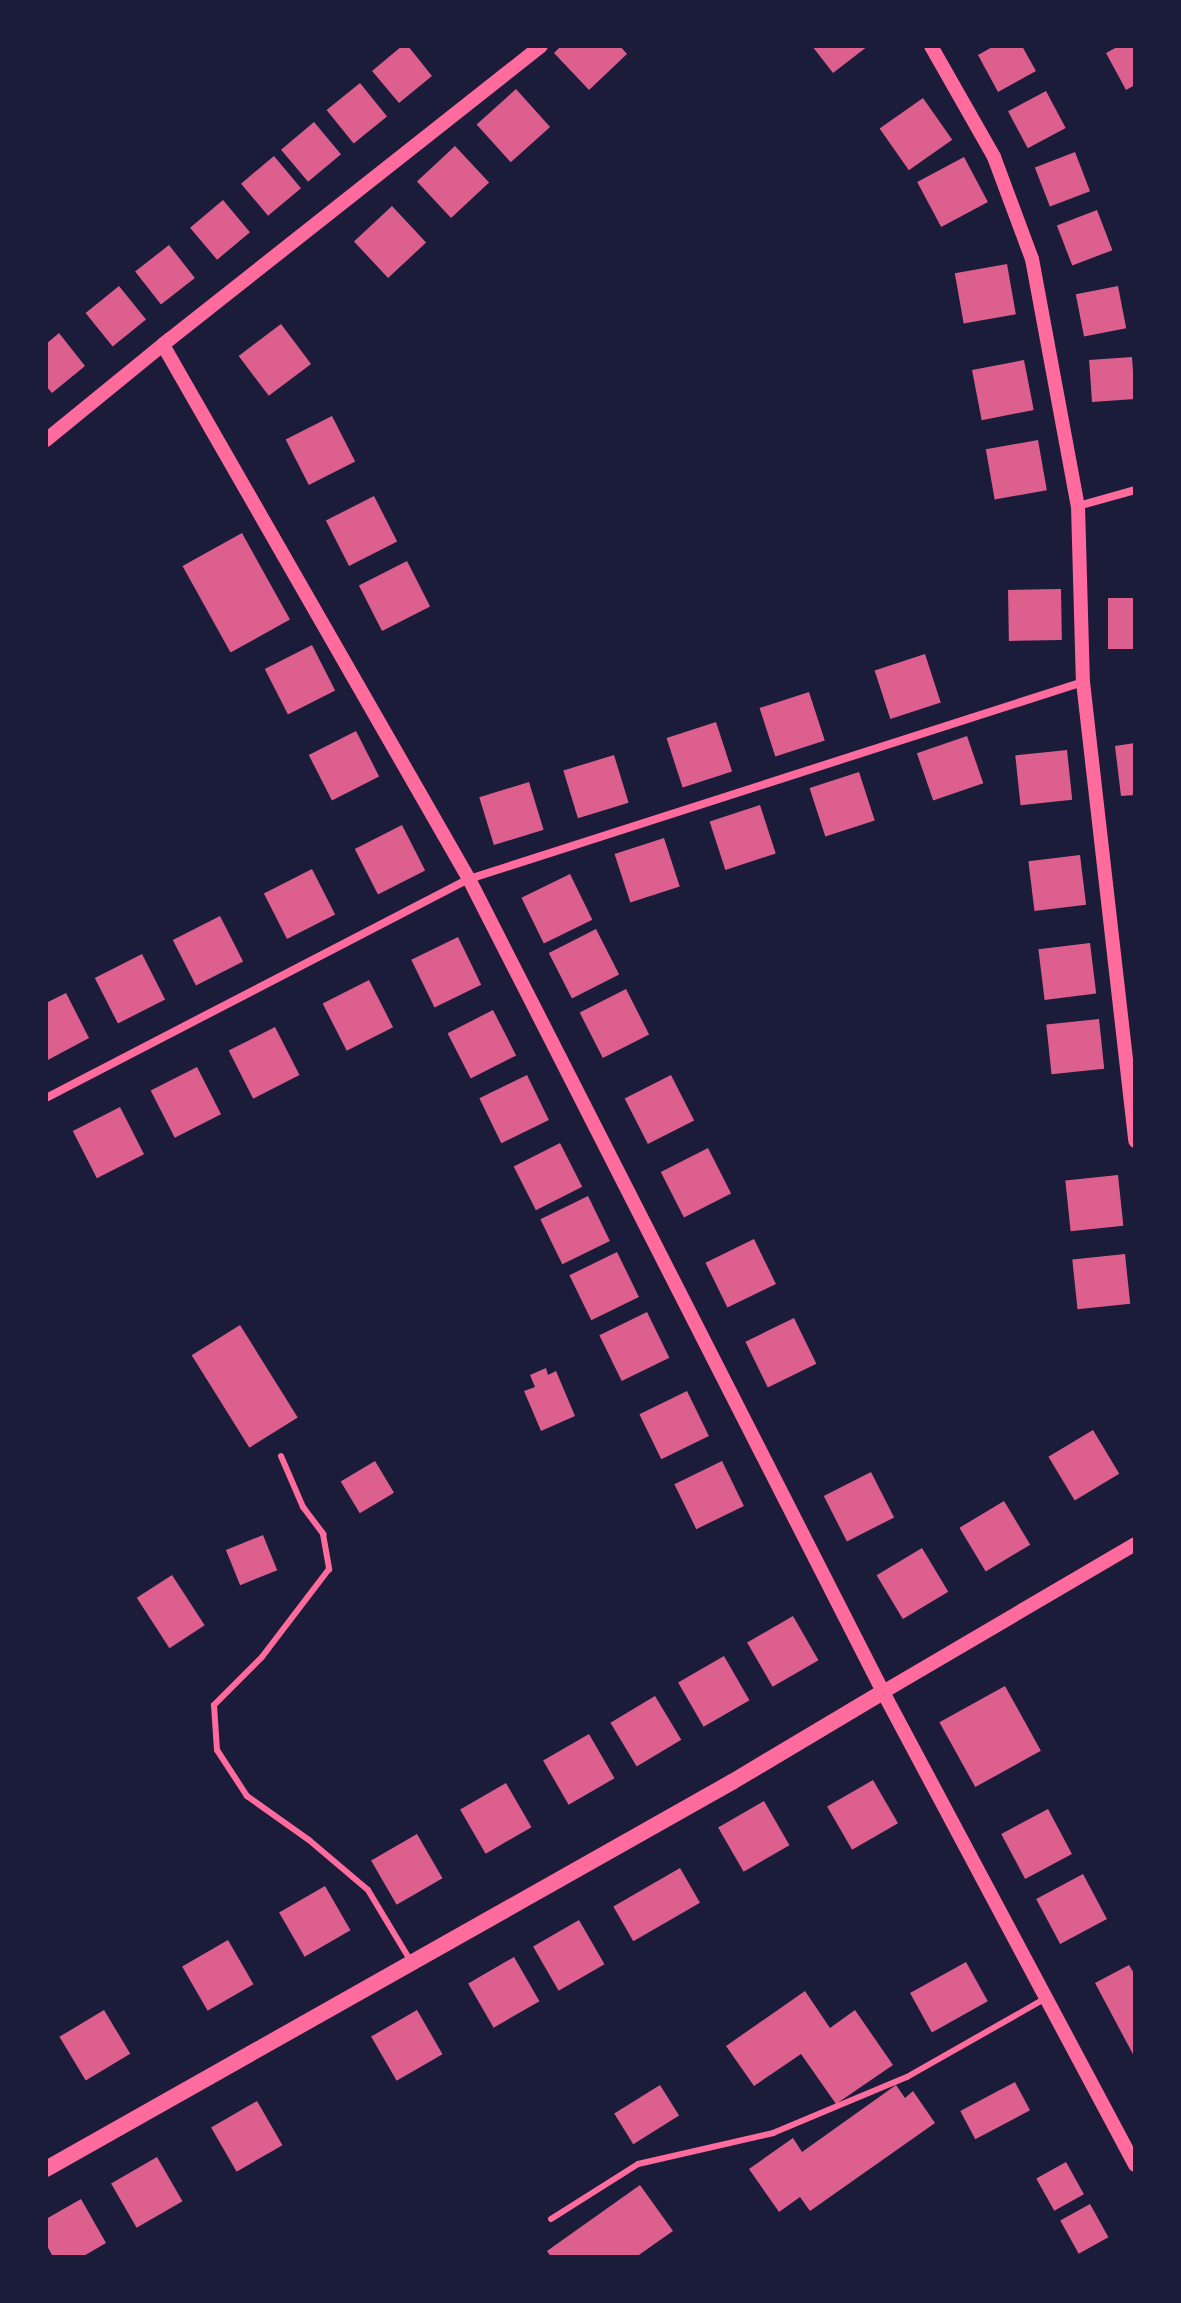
<!DOCTYPE html>
<html>
<head>
<meta charset="utf-8">
<style>
	body { margin:0 }
	#map { position:relative; width:1181px; height:2303px; overflow:hidden; background:#1b1b3a; font-family:"Work Sans",sans-serif }
	div>[style] { position:absolute }
	.building>* { inset:0; background:#dd5f8e; transform-origin:0 0 }
	.service>* { height:6px; margin:-3px; padding:0 3px; transform-origin:3px; border-radius:3px; background:#ff6b9d }
	.minor>* { height:8px; margin:-4px; padding:0 4px; transform-origin:4px; border-radius:4px; background:#ff6b9d }
	.tertiary>* { height:14px; margin:-7px; padding:0 7px; transform-origin:7px; border-radius:7px; background:#ff6b9d }
	.secondary>* { height:16px; margin:-8px; padding:0 8px; transform-origin:8px; border-radius:8px; background:#ff6b9d }
	span { translate:-50% -50%; white-space:nowrap; text-align:center; line-height:1.15; -webkit-text-stroke:7px #1b1b3a; paint-order:stroke }
	.frame { position:absolute; inset:0; border:48px solid #1b1b3a; pointer-events:none }
</style>
</head>
<body>
<div id="map">
	<div class="building">
		<i style="clip-path:polygon(402px 46px,408px 46px,432px 76px,399px 103px,372px 71px)"></i>
		<i style="clip-path:polygon(561px 46px,620px 46px,627px 54px,589px 90px,554px 53px)"></i>
		<i style="clip-path:polygon(812px 46px,868px 46px,833px 73px)"></i>
		<i style="clip-path:polygon(994px 46px,1022px 46px,1036px 71px,998px 92px,978px 55px)"></i>
		<i style="clip-path:polygon(1119px 46px,1135px 46px,1135px 85px,1126px 90px,1106px 53px)"></i>
		<i style="left:360px;top:83px;width:43px;height:43px;rotate:51deg"></i>
		<i style="left:516px;top:89px;width:51px;height:53px;rotate:48deg"></i>
		<i style="left:1046px;top:91px;width:42px;height:43px;rotate:62deg"></i>
		<i style="left:923px;top:98px;width:51px;height:53px;rotate:55deg"></i>
		<i style="left:314px;top:122px;width:42px;height:43px;rotate:50deg"></i>
		<i style="left:455px;top:146px;width:50px;height:52px;rotate:47deg"></i>
		<i style="left:1075px;top:152px;width:42px;height:43px;rotate:69deg"></i>
		<i style="left:274px;top:156px;width:42px;height:43px;rotate:50deg"></i>
		<i style="left:964px;top:157px;width:51px;height:53px;rotate:62deg"></i>
		<i style="left:223px;top:200px;width:42px;height:43px;rotate:50deg"></i>
		<i style="left:392px;top:206px;width:50px;height:52px;rotate:47deg"></i>
		<i style="left:1097px;top:210px;width:43px;height:43px;rotate:69deg"></i>
		<i style="left:169px;top:245px;width:42px;height:43px;rotate:52deg"></i>
		<i style="left:1007px;top:264px;width:51px;height:53px;rotate:80deg"></i>
		<i style="left:119px;top:286px;width:43px;height:43px;rotate:51deg"></i>
		<i style="left:1118px;top:286px;width:43px;height:43px;rotate:79deg"></i>
		<i style="left:281px;top:324px;width:50px;height:53px;rotate:53deg"></i>
		<i style="clip-path:polygon(59px 333px,85px 366px,52px 393px,46px 386px,46px 344px)"></i>
		<i style="left:1132px;top:357px;width:42px;height:43px;rotate:86deg"></i>
		<i style="left:1024px;top:360px;width:51px;height:53px;rotate:79deg"></i>
		<i style="left:332px;top:416px;width:51px;height:52px;rotate:63deg"></i>
		<i style="left:1038px;top:440px;width:51px;height:53px;rotate:80deg"></i>
		<i style="left:374px;top:496px;width:51px;height:54px;rotate:63deg"></i>
		<i style="left:242px;top:533px;width:99px;height:68px;rotate:61deg"></i>
		<i style="left:407px;top:561px;width:51px;height:54px;rotate:63deg"></i>
		<i style="left:1061px;top:589px;width:51px;height:53px;rotate:89deg"></i>
		<i style="left:1108px;top:598px;width:27px;height:51px"></i>
		<i style="left:312px;top:645px;width:51px;height:53px;rotate:63deg"></i>
		<i style="left:925px;top:654px;width:51px;height:53px;rotate:72deg"></i>
		<i style="left:809px;top:692px;width:51px;height:52px;rotate:72deg"></i>
		<i style="left:716px;top:722px;width:52px;height:52px;rotate:72deg"></i>
		<i style="left:356px;top:731px;width:51px;height:53px;rotate:63deg"></i>
		<i style="left:967px;top:736px;width:50px;height:53px;rotate:71deg"></i>
		<i style="clip-path:polygon(1135px 743px,1135px 795px,1121px 796px,1115px 746px)"></i>
		<i style="left:1067px;top:750px;width:50px;height:52px;rotate:84deg"></i>
		<i style="left:614px;top:755px;width:50px;height:53px;rotate:73deg"></i>
		<i style="left:859px;top:772px;width:51px;height:52px;rotate:72deg"></i>
		<i style="left:529px;top:782px;width:50px;height:52px;rotate:73deg"></i>
		<i style="left:760px;top:805px;width:51px;height:53px;rotate:72deg"></i>
		<i style="left:402px;top:825px;width:51px;height:53px;rotate:63deg"></i>
		<i style="left:664px;top:838px;width:51px;height:52px;rotate:72deg"></i>
		<i style="left:1080px;top:855px;width:50px;height:52px;rotate:83deg"></i>
		<i style="left:312px;top:869px;width:51px;height:54px;rotate:63deg"></i>
		<i style="left:570px;top:874px;width:51px;height:54px;rotate:64deg"></i>
		<i style="left:220px;top:916px;width:51px;height:53px;rotate:63deg"></i>
		<i style="left:596px;top:929px;width:51px;height:53px;rotate:63deg"></i>
		<i style="left:458px;top:937px;width:53px;height:52px;rotate:64deg"></i>
		<i style="left:1090px;top:943px;width:51px;height:52px;rotate:83deg"></i>
		<i style="left:142px;top:954px;width:51px;height:53px;rotate:63deg"></i>
		<i style="left:369px;top:980px;width:53px;height:52px;rotate:63deg"></i>
		<i style="left:626px;top:989px;width:51px;height:52px;rotate:63deg"></i>
		<i style="clip-path:polygon(66px 993px,89px 1038px,46px 1061px,46px 1003px)"></i>
		<i style="left:493px;top:1010px;width:51px;height:51px;rotate:63deg"></i>
		<i style="left:1099px;top:1019px;width:50px;height:53px;rotate:84deg"></i>
		<i style="left:275px;top:1027px;width:54px;height:52px;rotate:63deg"></i>
		<i style="left:197px;top:1067px;width:53px;height:52px;rotate:63deg"></i>
		<i style="left:527px;top:1075px;width:50px;height:53px;rotate:64deg"></i>
		<i style="left:671px;top:1075px;width:51px;height:52px;rotate:63deg"></i>
		<i style="left:120px;top:1107px;width:53px;height:53px;rotate:63deg"></i>
		<i style="left:560px;top:1143px;width:49px;height:52px;rotate:63deg"></i>
		<i style="left:708px;top:1148px;width:51px;height:53px;rotate:63deg"></i>
		<i style="left:1118px;top:1175px;width:51px;height:53px;rotate:84deg"></i>
		<i style="left:588px;top:1196px;width:50px;height:53px;rotate:64deg"></i>
		<i style="left:754px;top:1239px;width:50px;height:54px;rotate:64deg"></i>
		<i style="left:617px;top:1252px;width:50px;height:53px;rotate:64deg"></i>
		<i style="left:1125px;top:1254px;width:50px;height:53px;rotate:84deg"></i>
		<i style="left:647px;top:1312px;width:51px;height:53px;rotate:64deg"></i>
		<i style="left:794px;top:1318px;width:51px;height:54px;rotate:64deg"></i>
		<i style="left:240px;top:1325px;width:109px;height:57px;rotate:58deg"></i>
		<i style="clip-path:polygon(546px 1368px,548px 1375px,556px 1371px,575px 1416px,541px 1431px,524px 1391px,535px 1387px,530px 1375px)"></i>
		<i style="left:687px;top:1391px;width:50px;height:53px;rotate:64deg"></i>
		<i style="left:1093px;top:1430px;width:51px;height:52px;rotate:59deg"></i>
		<i style="left:375px;top:1461px;width:37px;height:40px;rotate:59deg"></i>
		<i style="left:722px;top:1461px;width:50px;height:53px;rotate:64deg"></i>
		<i style="left:871px;top:1472px;width:51px;height:53px;rotate:63deg"></i>
		<i style="left:1004px;top:1501px;width:51px;height:52px;rotate:59deg"></i>
		<i style="left:263px;top:1535px;width:38px;height:40px;rotate:68deg"></i>
		<i style="left:922px;top:1548px;width:51px;height:53px;rotate:59deg"></i>
		<i style="left:172px;top:1575px;width:60px;height:42px;rotate:57deg"></i>
		<i style="left:793px;top:1616px;width:51px;height:53px;rotate:60deg"></i>
		<i style="left:724px;top:1656px;width:51px;height:53px;rotate:60deg"></i>
		<i style="left:1005px;top:1686px;width:74px;height:75px;rotate:61deg"></i>
		<i style="left:655px;top:1696px;width:51px;height:52px;rotate:59deg"></i>
		<i style="left:589px;top:1734px;width:51px;height:53px;rotate:60deg"></i>
		<i style="left:873px;top:1780px;width:50px;height:53px;rotate:60deg"></i>
		<i style="left:506px;top:1783px;width:51px;height:53px;rotate:60deg"></i>
		<i style="left:764px;top:1801px;width:51px;height:53px;rotate:60deg"></i>
		<i style="left:1048px;top:1809px;width:51px;height:53px;rotate:62deg"></i>
		<i style="left:417px;top:1834px;width:51px;height:53px;rotate:60deg"></i>
		<i style="left:680px;top:1868px;width:40px;height:77px;rotate:60deg"></i>
		<i style="left:1083px;top:1874px;width:51px;height:53px;rotate:62deg"></i>
		<i style="left:325px;top:1886px;width:51px;height:53px;rotate:60deg"></i>
		<i style="left:579px;top:1920px;width:51px;height:53px;rotate:60deg"></i>
		<i style="left:228px;top:1940px;width:51px;height:53px;rotate:60deg"></i>
		<i style="left:514px;top:1957px;width:51px;height:53px;rotate:60deg"></i>
		<i style="left:966px;top:1962px;width:45px;height:64px;rotate:61deg"></i>
		<i style="clip-path:polygon(1129px 1965px,1135px 1975px,1135px 2058px,1095px 1983px)"></i>
		<i style="clip-path:polygon(805px 1991px,830px 2028px,855px 2010px,893px 2065px,836px 2104px,801px 2054px,754px 2086px,726px 2046px)"></i>
		<i style="left:104px;top:2010px;width:51px;height:52px;rotate:59deg"></i>
		<i style="left:417px;top:2010px;width:51px;height:53px;rotate:60deg"></i>
		<i style="left:1015px;top:2082px;width:32px;height:62px;rotate:62deg"></i>
		<i style="left:660px;top:2085px;width:36px;height:54px;rotate:58deg"></i>
		<i style="clip-path:polygon(896px 2085px,905px 2098px,913px 2091px,935px 2123px,810px 2211px,800px 2197px,779px 2212px,749px 2169px,793px 2138px,802px 2152px)"></i>
		<i style="left:257px;top:2101px;width:51px;height:53px;rotate:60deg"></i>
		<i style="left:157px;top:2157px;width:51px;height:53px;rotate:60deg"></i>
		<i style="left:1066px;top:2162px;width:37px;height:34px;rotate:61deg"></i>
		<i style="clip-path:polygon(640px 2185px,673px 2231px,636px 2257px,551px 2257px,547px 2251px)"></i>
		<i style="clip-path:polygon(81px 2199px,106px 2243px,82px 2257px,53px 2257px,46px 2244px,46px 2219px)"></i>
		<i style="left:1090px;top:2204px;width:38px;height:34px;rotate:61deg"></i>
	</div>
	<div class="service">
		<i style="left:281px;top:1456px;width:56px;rotate:66.7deg"></i>
		<i style="left:303px;top:1507px;width:34px;rotate:53deg"></i>
		<i style="left:323px;top:1534px;width:36px;rotate:80deg"></i>
		<i style="left:329px;top:1569px;width:111px;rotate:127.3deg"></i>
		<i style="left:262px;top:1657px;width:68px;rotate:135deg"></i>
		<i style="left:214px;top:1705px;width:45px;rotate:86.2deg"></i>
		<i style="left:217px;top:1750px;width:55px;rotate:56.9deg"></i>
		<i style="left:247px;top:1796px;width:76px;rotate:35.4deg"></i>
		<i style="left:309px;top:1840px;width:77px;rotate:40.3deg"></i>
		<i style="left:368px;top:1890px;width:82px;rotate:59deg"></i>
		<i style="left:551px;top:2219px;width:103px;rotate:-32.3deg"></i>
		<i style="left:638px;top:2164px;width:139px;rotate:-12.9deg"></i>
		<i style="left:773px;top:2133px;width:145px;rotate:-22.7deg"></i>
		<i style="left:907px;top:2077px;width:160px;rotate:-29.6deg"></i>
	</div>
	<div class="minor">
		<i style="left:1078px;top:506px;width:59px;rotate:-15.7deg"></i>
		<i style="left:46px;top:1098px;width:476px;rotate:-27.4deg"></i>
		<i style="left:469px;top:879px;width:645px;rotate:-17.79deg"></i>
	</div>
	<div class="tertiary">
		<i style="left:541px;top:46px;width:482px;rotate:141.7deg"></i>
		<i style="left:163px;top:345px;width:615px;rotate:60.19deg"></i>
		<i style="left:469px;top:879px;width:912px;rotate:63.01deg"></i>
		<i style="left:883px;top:1692px;width:536px;rotate:61.95deg"></i>
		<i style="left:931px;top:46px;width:128px;rotate:60.4deg"></i>
		<i style="left:994px;top:157px;width:109px;rotate:69.6deg"></i>
		<i style="left:1032px;top:259px;width:251px;rotate:79.5deg"></i>
		<i style="left:1078px;top:506px;width:176px;rotate:88.4deg"></i>
		<i style="left:1083px;top:682px;width:462px;rotate:83.5deg"></i>
		<i style="left:46px;top:440px;width:160px;rotate:-39.2deg"></i>
		<i style="left:883px;top:1692px;width:292px;rotate:-30.4deg"></i>
	</div>
	<div class="secondary">
		<i style="left:46px;top:2169px;width:788px;rotate:-29.43deg"></i>
		<i style="left:732px;top:1782px;width:176px;rotate:-30.8deg"></i>
	</div>
	<div class="frame"></div>
</div>
</body>
</html>
